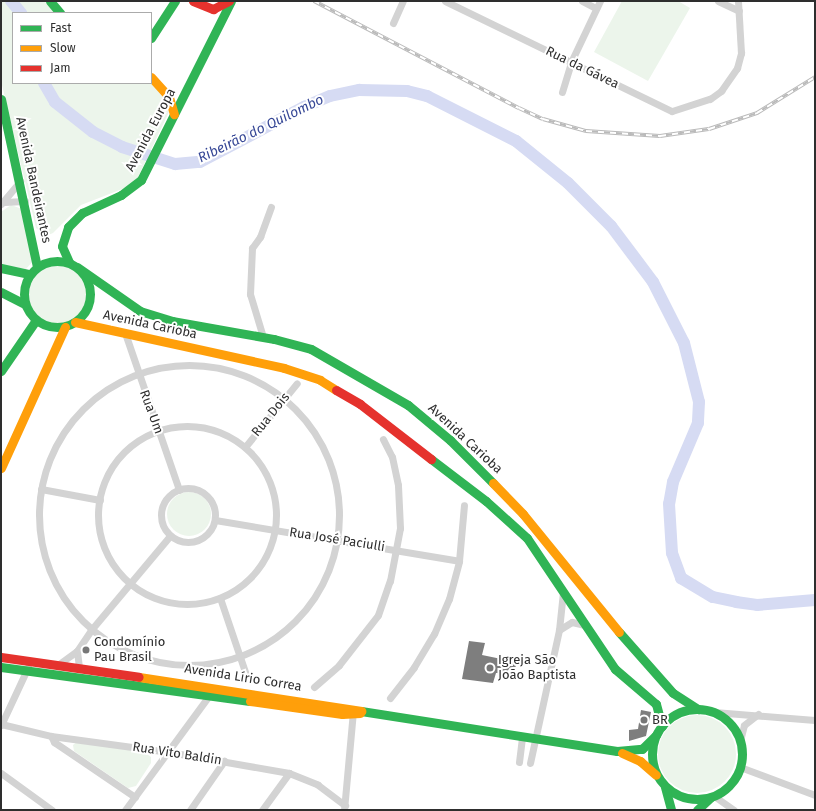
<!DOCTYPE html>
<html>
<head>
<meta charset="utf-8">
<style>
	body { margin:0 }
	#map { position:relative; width:816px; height:811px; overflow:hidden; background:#fff; font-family:"Fira Sans",sans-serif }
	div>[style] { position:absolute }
	.green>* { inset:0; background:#ecf5eb }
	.round { border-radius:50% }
	.river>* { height:12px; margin:-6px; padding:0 6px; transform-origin:6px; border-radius:6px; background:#d6dbf3 }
	.building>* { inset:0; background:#7e7e7e }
	.street>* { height:7px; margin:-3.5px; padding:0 3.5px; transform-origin:3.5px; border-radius:3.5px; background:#d3d3d3 }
	.street>.ring { margin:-3.5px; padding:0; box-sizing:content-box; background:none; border:7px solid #d3d3d3; border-radius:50% }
	.fast>* { height:9px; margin:-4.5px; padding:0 4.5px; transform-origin:4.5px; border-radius:4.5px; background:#30b455 }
	.fast>.ring { margin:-4.5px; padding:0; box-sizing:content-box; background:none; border:9px solid #30b455; border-radius:50% }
	.slow>* { height:9px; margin:-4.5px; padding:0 4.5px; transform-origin:4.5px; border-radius:4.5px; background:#ff9f0a }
	.jam>* { height:9px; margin:-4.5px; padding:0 4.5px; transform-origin:4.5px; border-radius:4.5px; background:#e5322d }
	.rail>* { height:3.5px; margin-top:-1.75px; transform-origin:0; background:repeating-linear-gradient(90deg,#fff 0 6px,#bababa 0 12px); box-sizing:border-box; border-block:1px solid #bababa }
	.dots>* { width:11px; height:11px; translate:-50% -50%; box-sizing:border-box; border:2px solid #fff; border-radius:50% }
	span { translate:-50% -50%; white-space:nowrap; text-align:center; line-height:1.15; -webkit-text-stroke:4px #fff; paint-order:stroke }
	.street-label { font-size:13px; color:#2e2e2e }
	.poi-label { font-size:13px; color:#2e2e2e }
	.left { translate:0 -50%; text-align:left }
	.water-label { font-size:14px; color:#364796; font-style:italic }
	.frame { position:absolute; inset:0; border:2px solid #2e2e2e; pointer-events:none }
	.legend { position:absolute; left:12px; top:12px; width:140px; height:72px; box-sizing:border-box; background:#fff; border:1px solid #ababab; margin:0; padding:5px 7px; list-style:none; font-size:12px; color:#2e2e2e }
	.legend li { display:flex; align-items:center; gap:8px; height:20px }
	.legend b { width:20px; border:1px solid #ababab }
</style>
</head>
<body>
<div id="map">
	<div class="green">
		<i style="clip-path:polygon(1px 1px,46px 1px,55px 13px,13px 13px,13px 83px,151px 83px,161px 92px,169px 112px,138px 177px,130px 186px,81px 205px,53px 233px,46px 236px,36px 228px,1px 81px)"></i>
		<i style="clip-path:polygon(622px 1px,678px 1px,690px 8px,648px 81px,594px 52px)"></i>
		<i style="clip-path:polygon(11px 205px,22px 209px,34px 260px,26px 269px,1px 265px,1px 212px)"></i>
		<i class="round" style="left:27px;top:264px;width:60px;height:60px"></i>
		<i class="round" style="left:167px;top:492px;width:44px;height:44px"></i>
		<i class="round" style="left:658px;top:715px;width:78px;height:78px"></i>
		<i style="clip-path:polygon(77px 742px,144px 752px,151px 757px,151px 763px,136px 786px,128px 788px,74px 751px,73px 745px)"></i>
	</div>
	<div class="river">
		<i style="left:11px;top:1px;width:16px;rotate:50deg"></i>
		<i style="left:44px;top:83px;width:22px;rotate:60deg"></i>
		<i style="left:55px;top:102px;width:48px;rotate:38.3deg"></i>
		<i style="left:93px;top:132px;width:33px;rotate:27deg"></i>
		<i style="left:122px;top:147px;width:56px;rotate:17.8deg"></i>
		<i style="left:175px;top:164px;width:25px;rotate:-5deg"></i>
		<i style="left:200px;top:162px;width:118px;rotate:-27.9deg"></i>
		<i style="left:304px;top:107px;width:28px;rotate:-23deg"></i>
		<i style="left:330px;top:96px;width:30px;rotate:-12deg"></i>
		<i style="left:359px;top:90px;width:48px;rotate:1.2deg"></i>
		<i style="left:407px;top:91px;width:21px;rotate:14deg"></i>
		<i style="left:427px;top:96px;width:100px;rotate:26.8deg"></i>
		<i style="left:516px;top:141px;width:67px;rotate:38.9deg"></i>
		<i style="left:568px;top:183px;width:61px;rotate:45deg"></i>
		<i style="left:611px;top:226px;width:70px;rotate:53.1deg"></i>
		<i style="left:653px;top:282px;width:68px;rotate:63.1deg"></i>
		<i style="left:684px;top:343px;width:61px;rotate:75.7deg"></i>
		<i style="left:699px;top:402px;width:21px;rotate:93deg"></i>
		<i style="left:698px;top:423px;width:64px;rotate:113deg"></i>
		<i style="left:673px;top:482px;width:22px;rotate:100deg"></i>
		<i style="left:669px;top:504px;width:49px;rotate:86.5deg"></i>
		<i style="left:672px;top:553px;width:27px;rotate:70deg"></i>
		<i style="left:681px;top:578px;width:37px;rotate:31deg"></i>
		<i style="left:713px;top:597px;width:24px;rotate:12deg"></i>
		<i style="left:736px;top:602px;width:21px;rotate:8deg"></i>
		<i style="left:757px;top:605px;width:58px;rotate:-4.9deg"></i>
	</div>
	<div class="building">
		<i style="clip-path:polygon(469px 641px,485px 643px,482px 655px,516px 662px,515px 674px,496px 673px,493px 683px,462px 679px)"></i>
		<i style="clip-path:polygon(641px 710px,651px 712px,646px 736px,629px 741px,629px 730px,638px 729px)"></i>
	</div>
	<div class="street">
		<i style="left:445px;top:1px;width:252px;rotate:25.9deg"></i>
		<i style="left:672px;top:111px;width:40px;rotate:-18deg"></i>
		<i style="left:710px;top:99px;width:14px;rotate:-36deg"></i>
		<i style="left:721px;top:91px;width:28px;rotate:-55deg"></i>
		<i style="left:737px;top:68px;width:16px;rotate:-75deg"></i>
		<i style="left:741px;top:53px;width:52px;rotate:-93.3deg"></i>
		<i style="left:582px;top:1px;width:16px;rotate:27deg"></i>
		<i style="left:718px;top:1px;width:23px;rotate:25deg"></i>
		<i style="left:393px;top:23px;width:24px;rotate:-66deg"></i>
		<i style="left:562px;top:92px;width:31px;rotate:-73deg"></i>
		<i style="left:571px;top:62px;width:68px;rotate:-64.6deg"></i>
		<i style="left:4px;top:202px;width:21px;rotate:-3deg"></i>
		<i style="left:1px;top:204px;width:30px;rotate:-50deg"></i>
		<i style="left:125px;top:333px;width:166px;rotate:71deg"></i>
		<i style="left:263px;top:337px;width:45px;rotate:-106.8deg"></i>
		<i style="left:250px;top:294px;width:46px;rotate:-87.5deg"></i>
		<i style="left:252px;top:248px;width:14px;rotate:-54deg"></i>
		<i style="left:260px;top:237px;width:32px;rotate:-70deg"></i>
		<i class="ring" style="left:39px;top:365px;width:293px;height:293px"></i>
		<i class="ring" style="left:98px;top:426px;width:171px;height:171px"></i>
		<i style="left:245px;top:447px;width:82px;rotate:-50.9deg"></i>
		<i class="ring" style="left:161px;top:488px;width:47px;height:47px"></i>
		<i style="left:41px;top:489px;width:60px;rotate:10.6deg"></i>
		<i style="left:215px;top:520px;width:247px;rotate:9.5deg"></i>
		<i style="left:220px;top:598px;width:81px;rotate:71.3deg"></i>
		<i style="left:559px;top:630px;width:15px;rotate:-32deg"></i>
		<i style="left:572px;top:622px;width:12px;rotate:14deg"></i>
		<i style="left:77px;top:651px;width:16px;rotate:83deg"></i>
		<i style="left:59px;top:664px;width:22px;rotate:-36deg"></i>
		<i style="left:77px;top:651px;width:25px;rotate:-56deg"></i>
		<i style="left:91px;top:630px;width:123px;rotate:-50deg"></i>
		<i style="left:314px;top:687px;width:33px;rotate:-41deg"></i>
		<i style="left:339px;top:665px;width:63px;rotate:-52deg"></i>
		<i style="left:378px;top:615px;width:36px;rotate:-71deg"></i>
		<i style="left:390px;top:581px;width:54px;rotate:-79.3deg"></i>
		<i style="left:400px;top:528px;width:43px;rotate:-92.7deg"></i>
		<i style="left:398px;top:485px;width:29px;rotate:-102deg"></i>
		<i style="left:392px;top:457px;width:20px;rotate:-117deg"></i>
		<i style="left:390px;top:698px;width:39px;rotate:-52deg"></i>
		<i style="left:414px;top:667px;width:39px;rotate:-59deg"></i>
		<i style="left:434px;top:634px;width:38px;rotate:-67deg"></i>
		<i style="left:449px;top:599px;width:39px;rotate:-75deg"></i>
		<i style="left:459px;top:561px;width:56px;rotate:-84.9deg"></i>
		<i style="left:714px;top:712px;width:101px;rotate:4.5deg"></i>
		<i style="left:1px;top:724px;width:51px;rotate:13.5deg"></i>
		<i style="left:51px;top:736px;width:119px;rotate:7.7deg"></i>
		<i style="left:169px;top:752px;width:122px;rotate:9.9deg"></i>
		<i style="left:289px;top:773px;width:31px;rotate:22deg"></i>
		<i style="left:318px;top:785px;width:34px;rotate:37deg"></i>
		<i style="left:1px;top:725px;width:64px;rotate:-65deg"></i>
		<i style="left:51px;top:736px;width:7px;rotate:63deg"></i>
		<i style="left:54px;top:742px;width:98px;rotate:34.2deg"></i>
		<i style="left:740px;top:741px;width:16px;rotate:-76deg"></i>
		<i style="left:744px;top:725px;width:18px;rotate:-38deg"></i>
		<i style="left:519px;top:762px;width:26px;rotate:-83deg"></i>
		<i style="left:530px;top:763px;width:136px;rotate:-77.7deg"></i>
		<i style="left:559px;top:630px;width:37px;rotate:-84deg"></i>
		<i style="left:740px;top:767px;width:80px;rotate:20.5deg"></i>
		<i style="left:1px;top:773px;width:63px;rotate:36deg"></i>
		<i style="left:714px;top:796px;width:24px;rotate:35deg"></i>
		<i style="left:125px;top:810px;width:145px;rotate:-53.7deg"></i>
		<i style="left:190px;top:810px;width:60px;rotate:-55.2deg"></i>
		<i style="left:262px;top:810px;width:46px;rotate:-53.9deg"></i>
		<i style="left:344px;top:810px;width:99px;rotate:-84.8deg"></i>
	</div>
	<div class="fast">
		<i style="left:50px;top:1px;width:16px;rotate:50deg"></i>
		<i style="left:151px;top:38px;width:44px;rotate:-57deg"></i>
		<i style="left:1px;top:99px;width:172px;rotate:77.9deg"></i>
		<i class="ring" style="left:24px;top:261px;width:57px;height:57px"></i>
		<i style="left:69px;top:262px;width:17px;rotate:-114deg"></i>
		<i style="left:62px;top:246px;width:20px;rotate:-72deg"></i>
		<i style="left:68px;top:227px;width:20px;rotate:-45deg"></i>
		<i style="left:82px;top:213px;width:43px;rotate:-24.8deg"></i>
		<i style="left:121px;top:195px;width:25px;rotate:-37deg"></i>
		<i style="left:141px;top:180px;width:200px;rotate:-63.3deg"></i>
		<i style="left:77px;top:267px;width:77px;rotate:34.9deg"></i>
		<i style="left:140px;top:311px;width:34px;rotate:17deg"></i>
		<i style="left:172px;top:321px;width:104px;rotate:10deg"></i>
		<i style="left:274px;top:339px;width:38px;rotate:15deg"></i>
		<i style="left:311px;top:349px;width:112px;rotate:30deg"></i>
		<i style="left:408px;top:405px;width:55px;rotate:39.8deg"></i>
		<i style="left:450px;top:440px;width:61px;rotate:45deg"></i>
		<i style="left:1px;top:268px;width:29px;rotate:12deg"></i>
		<i style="left:1px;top:292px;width:27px;rotate:27deg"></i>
		<i style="left:1px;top:371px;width:62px;rotate:-55.5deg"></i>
		<i style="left:431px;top:459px;width:69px;rotate:37.4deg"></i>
		<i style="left:486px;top:501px;width:55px;rotate:42.1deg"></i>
		<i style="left:527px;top:538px;width:158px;rotate:56.1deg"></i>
		<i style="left:615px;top:669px;width:54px;rotate:40.5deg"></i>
		<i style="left:656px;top:704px;width:23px;rotate:75deg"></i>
		<i style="left:619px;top:632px;width:81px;rotate:48.5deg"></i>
		<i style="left:673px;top:693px;width:30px;rotate:33deg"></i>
		<i style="left:1px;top:667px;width:251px;rotate:7.8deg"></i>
		<i class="ring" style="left:652px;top:709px;width:81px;height:81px"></i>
		<i style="left:361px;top:711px;width:259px;rotate:8.9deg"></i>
		<i style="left:617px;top:751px;width:25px;rotate:-5deg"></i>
		<i style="left:642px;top:749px;width:20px;rotate:-45deg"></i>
		<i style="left:665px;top:787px;width:24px;rotate:75deg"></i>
		<i style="left:697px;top:810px;width:18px;rotate:-43deg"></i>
	</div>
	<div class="slow">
		<i style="left:151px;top:77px;width:27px;rotate:48deg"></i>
		<i style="left:169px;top:97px;width:18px;rotate:74deg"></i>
		<i style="left:75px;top:322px;width:214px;rotate:12.4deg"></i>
		<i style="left:284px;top:368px;width:38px;rotate:18deg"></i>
		<i style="left:320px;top:380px;width:19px;rotate:32deg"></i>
		<i style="left:1px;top:468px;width:155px;rotate:-65.6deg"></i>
		<i style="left:493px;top:483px;width:43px;rotate:45.9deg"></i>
		<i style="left:523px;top:514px;width:152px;rotate:50.9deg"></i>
		<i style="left:139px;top:677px;width:225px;rotate:8.7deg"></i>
		<i style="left:250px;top:701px;width:93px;rotate:8deg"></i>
		<i style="left:342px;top:714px;width:18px;rotate:-3deg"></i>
		<i style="left:622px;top:753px;width:20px;rotate:24deg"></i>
		<i style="left:640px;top:761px;width:21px;rotate:41deg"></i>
	</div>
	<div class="jam">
		<i style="left:193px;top:1px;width:22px;rotate:22deg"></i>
		<i style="left:213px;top:9px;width:18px;rotate:-27deg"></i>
		<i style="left:336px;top:390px;width:28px;rotate:30deg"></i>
		<i style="left:360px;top:404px;width:90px;rotate:37.8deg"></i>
		<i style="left:1px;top:657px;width:139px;rotate:8.2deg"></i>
	</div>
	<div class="rail">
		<i style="left:314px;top:1px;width:231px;rotate:27.6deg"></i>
		<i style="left:519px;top:108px;width:26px;rotate:25deg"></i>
		<i style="left:543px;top:119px;width:45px;rotate:15.6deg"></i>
		<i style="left:586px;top:131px;width:74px;rotate:3.9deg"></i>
		<i style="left:660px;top:136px;width:49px;rotate:-8.1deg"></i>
		<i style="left:709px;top:129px;width:51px;rotate:-18.4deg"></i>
		<i style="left:757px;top:113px;width:68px;rotate:-31.8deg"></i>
	</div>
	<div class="dots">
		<i style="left:86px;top:650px;background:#777"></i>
		<i style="left:490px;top:668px;background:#777"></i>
		<i style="left:644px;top:720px;background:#777"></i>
	</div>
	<div class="street-label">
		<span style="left:582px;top:68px;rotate:26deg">Rua da Gávea</span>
		<span style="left:151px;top:130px;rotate:-62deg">Avenida Europa</span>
		<span style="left:33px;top:180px;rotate:78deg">Avenida Bandeirantes</span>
		<span style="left:150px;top:325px;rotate:12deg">Avenida Carioba</span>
		<span style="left:151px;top:412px;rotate:70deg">Rua Um</span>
		<span style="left:271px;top:415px;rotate:-51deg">Rua Dois</span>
		<span style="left:465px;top:439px;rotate:43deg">Avenida Carioba</span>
		<span style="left:337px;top:540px;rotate:9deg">Rua José Paciulli</span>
		<span style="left:243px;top:678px;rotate:9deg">Avenida Lírio Correa</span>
		<span style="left:177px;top:754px;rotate:9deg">Rua Vito Baldin</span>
	</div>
	<div class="poi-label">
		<span class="left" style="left:94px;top:650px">Condomínio<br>Pau Brasil</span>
		<span class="left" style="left:498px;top:668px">Igreja São<br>João Baptista</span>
		<span class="left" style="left:652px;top:720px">BR</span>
	</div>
	<div class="water-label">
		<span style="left:261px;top:129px;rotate:-26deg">Ribeirão do Quilombo</span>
	</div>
	<div class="frame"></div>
	<ul class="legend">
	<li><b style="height:5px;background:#30b455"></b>Fast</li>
	<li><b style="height:5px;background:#ff9f0a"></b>Slow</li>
	<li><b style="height:5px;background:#e5322d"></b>Jam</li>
	</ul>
</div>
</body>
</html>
